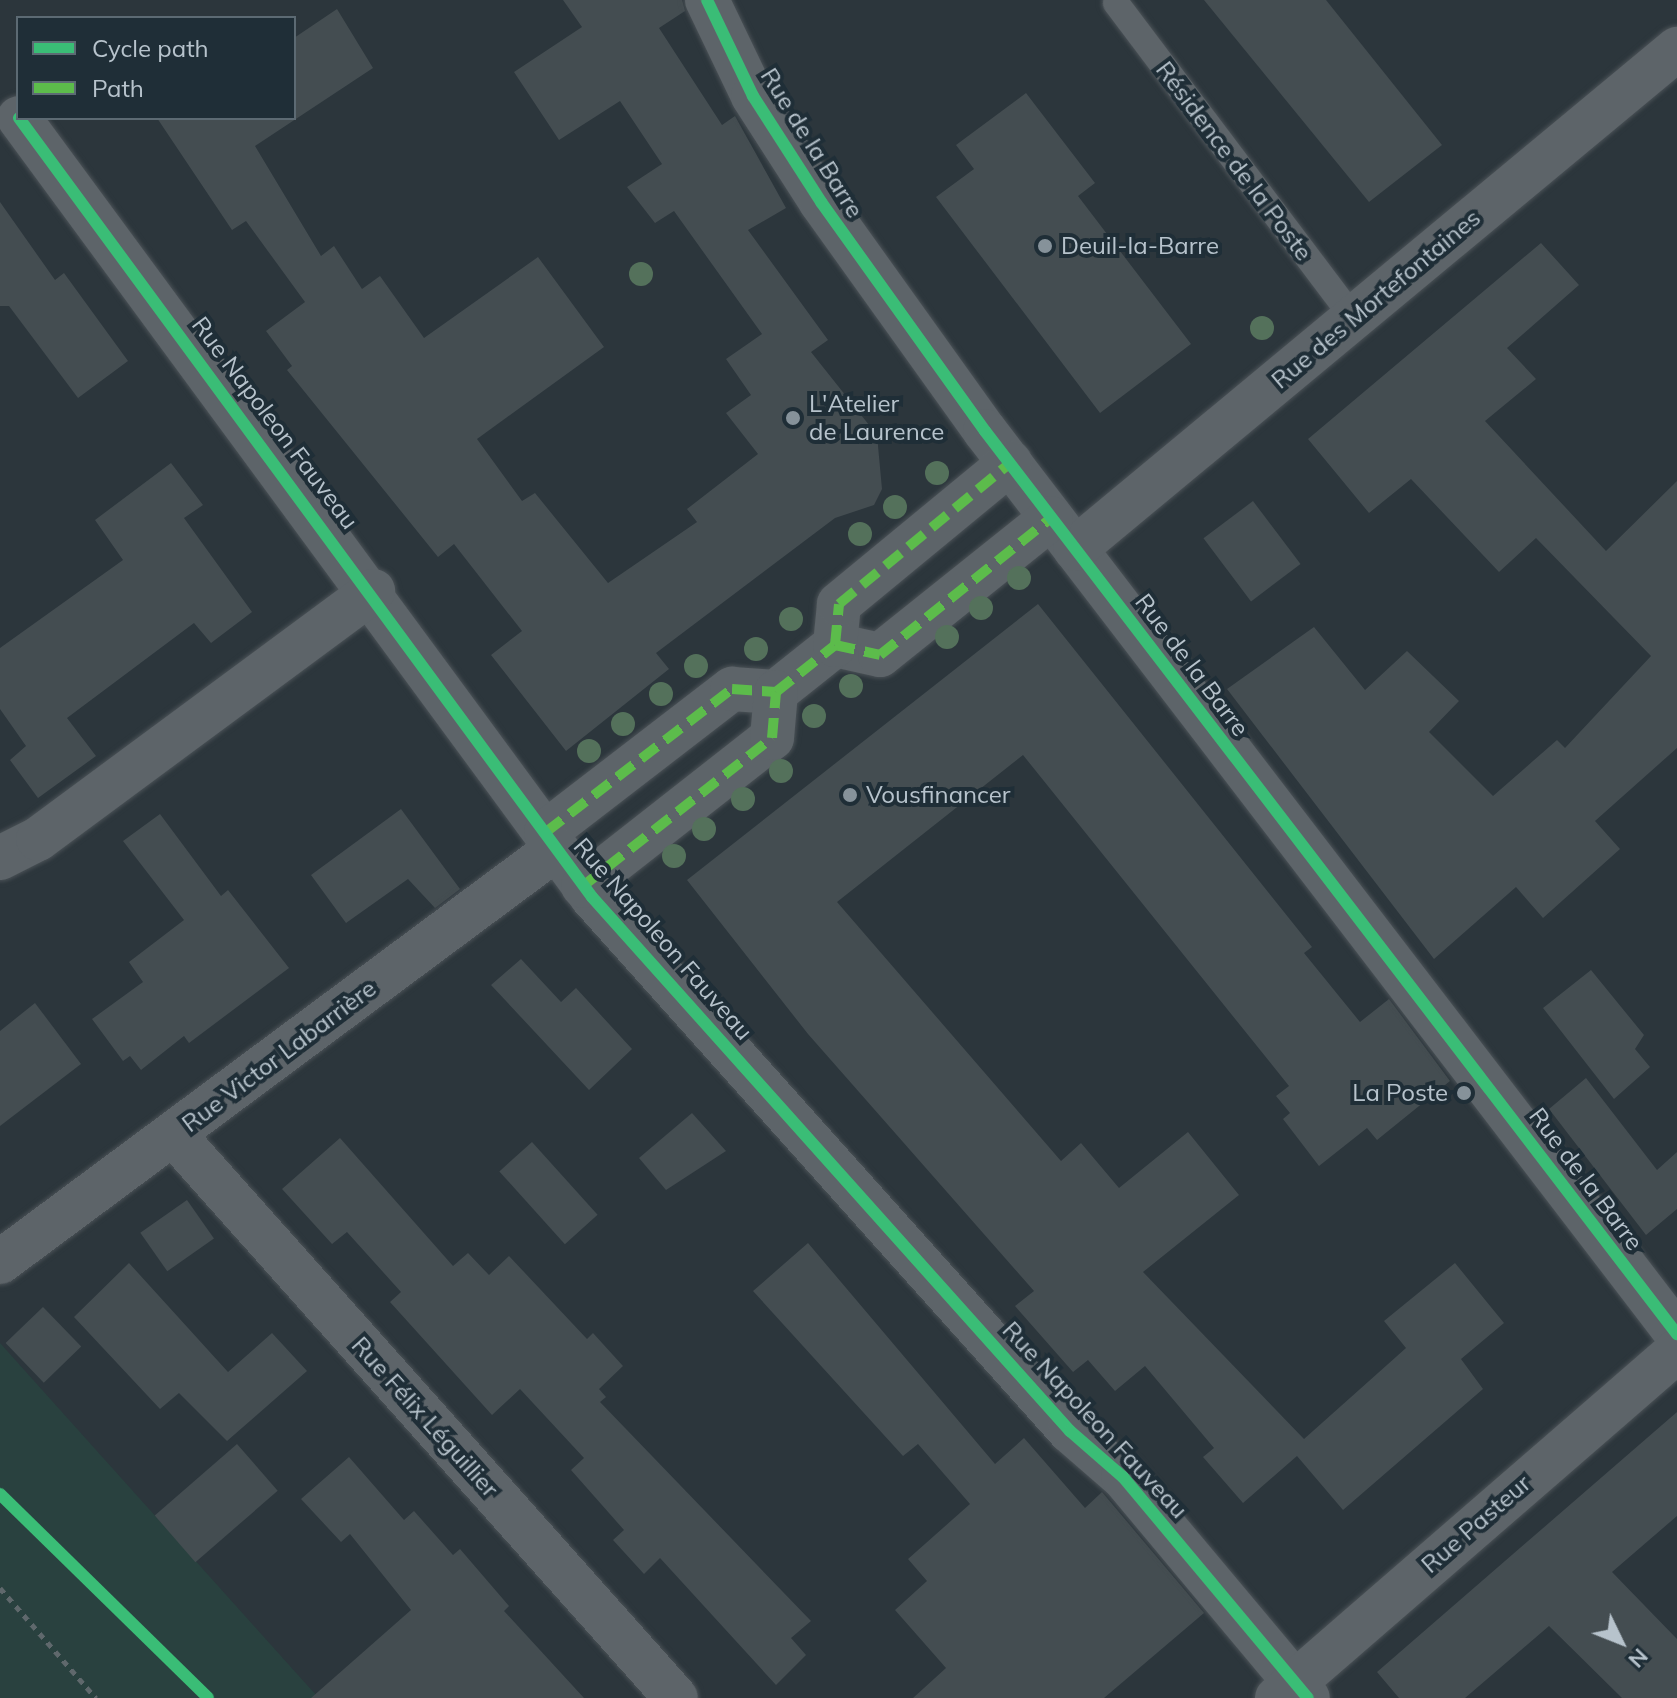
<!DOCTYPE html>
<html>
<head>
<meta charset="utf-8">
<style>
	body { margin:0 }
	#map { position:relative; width:1677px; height:1698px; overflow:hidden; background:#2c363c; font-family:Mulish,sans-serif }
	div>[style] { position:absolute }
	.green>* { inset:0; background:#29413f }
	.building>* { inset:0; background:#444d51; transform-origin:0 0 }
	.path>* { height:5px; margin-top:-2.5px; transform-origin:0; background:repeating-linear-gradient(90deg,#5f686c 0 6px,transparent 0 12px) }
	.roads { filter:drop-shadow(0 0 2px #4a5156) drop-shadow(0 0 2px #4a5156) }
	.service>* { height:26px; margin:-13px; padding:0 13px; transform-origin:13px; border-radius:13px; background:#5d6469 }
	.minor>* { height:44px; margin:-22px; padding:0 22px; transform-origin:22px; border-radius:22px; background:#5d6469 }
	.quiet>* { height:10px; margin-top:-5px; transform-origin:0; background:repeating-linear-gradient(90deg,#5cbc4b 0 20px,transparent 0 30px) }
	.cycleway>* { height:12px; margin:-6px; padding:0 6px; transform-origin:6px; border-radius:6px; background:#3abd76 }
	.trees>* { width:24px; height:24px; margin:-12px; border-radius:50%; background:#54715b }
	.dots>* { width:22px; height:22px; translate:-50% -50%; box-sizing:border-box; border:4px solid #1f2e37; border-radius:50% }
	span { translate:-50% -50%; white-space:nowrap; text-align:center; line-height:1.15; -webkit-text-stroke:8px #1f2e37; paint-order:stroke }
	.street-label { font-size:24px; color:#b7c3cc }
	.poi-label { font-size:24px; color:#b7c3cc }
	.left { translate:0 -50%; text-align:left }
	.right { translate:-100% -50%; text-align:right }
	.legend { position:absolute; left:16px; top:16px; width:280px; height:104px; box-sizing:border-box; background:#1f2e37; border:2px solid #5c6a73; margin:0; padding:10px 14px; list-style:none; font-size:24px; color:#b7c3cc }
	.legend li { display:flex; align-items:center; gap:16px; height:40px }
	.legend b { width:40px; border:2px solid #5c6a73 }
	.north { position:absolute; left:1581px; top:1602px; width:80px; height:80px; -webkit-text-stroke:6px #1f2e37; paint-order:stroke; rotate:133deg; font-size:22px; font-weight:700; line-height:32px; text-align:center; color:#b7c3cc }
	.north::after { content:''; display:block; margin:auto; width:28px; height:36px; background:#b7c3cc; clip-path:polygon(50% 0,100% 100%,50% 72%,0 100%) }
</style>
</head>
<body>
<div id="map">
	<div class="green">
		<i style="clip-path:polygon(0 1343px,307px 1685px,319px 1698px,0 1698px)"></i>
	</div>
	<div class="building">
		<i style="clip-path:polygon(563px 0,682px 0,685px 11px,659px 28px,722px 125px,735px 116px,786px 208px,748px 230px,828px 340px,811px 352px,877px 435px,882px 489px,874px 505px,835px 518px,656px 653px,669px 669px,566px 751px,491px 655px,522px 631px,454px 544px,438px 557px,287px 370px,292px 366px,266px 331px,305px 302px,246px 221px,232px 230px,157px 118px,294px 118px,294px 38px,337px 9px,373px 68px,255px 146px,321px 256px,334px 246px,362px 289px,380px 276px,424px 338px,538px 257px,604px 347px,477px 439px,522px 501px,535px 493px,608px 583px,697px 522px,687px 509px,758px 454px,726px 413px,751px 395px,726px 359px,762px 334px,674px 211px,655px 223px,627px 187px,662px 164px,620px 101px,559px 140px,514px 72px,582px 27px)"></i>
		<i style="clip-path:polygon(1204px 0,1326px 0,1442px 145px,1369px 202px)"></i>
		<i style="clip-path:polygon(1026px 93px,1095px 183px,1078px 196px,1191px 344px,1100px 413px,936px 197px,974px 169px,956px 145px)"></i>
		<i style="clip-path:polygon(0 202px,55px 280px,64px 273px,128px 361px,78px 398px,9px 306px,0 306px)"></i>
		<i style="clip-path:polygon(1541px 243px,1579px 285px,1507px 348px,1536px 379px,1485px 421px,1606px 551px,1677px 481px,1677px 748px,1595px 821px,1620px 849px,1543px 918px,1516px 887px,1434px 959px,1227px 689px,1314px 627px,1365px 690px,1407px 651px,1459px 701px,1429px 732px,1493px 796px,1557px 740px,1565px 748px,1651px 656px,1536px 538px,1499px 572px,1411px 479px,1369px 513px,1308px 439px)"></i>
		<i style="clip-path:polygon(171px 463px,203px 505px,184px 518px,252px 612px,211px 643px,194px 623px,67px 718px,96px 756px,38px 798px,10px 760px,26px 746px,0 709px,0 648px,123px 560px,95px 520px)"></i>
		<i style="left:1253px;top:501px;width:79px;height:62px;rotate:53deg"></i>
		<i style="clip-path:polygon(1038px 604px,1312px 947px,1304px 953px,1360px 1022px,1389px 999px,1450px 1081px,1377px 1140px,1367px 1128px,1319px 1166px,1283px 1119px,1290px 1113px,1276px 1096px,1289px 1086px,1023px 755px,837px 902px,1061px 1161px,1081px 1143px,1119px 1188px,1188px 1132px,1239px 1195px,1143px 1272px,1304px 1439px,1406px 1348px,1384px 1321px,1455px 1263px,1504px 1323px,1461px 1359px,1483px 1389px,1343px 1510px,1297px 1456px,1243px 1503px,1203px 1457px,1214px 1448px,1145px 1366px,1115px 1391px,1088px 1360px,1073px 1372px,1015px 1306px,1034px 1291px,808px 1034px,687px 880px)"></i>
		<i style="clip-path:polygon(401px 809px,460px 889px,435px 908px,408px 879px,346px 923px,311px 875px)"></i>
		<i style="clip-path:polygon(160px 814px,221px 896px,228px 890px,289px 968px,189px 1043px,184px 1036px,141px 1070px,130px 1056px,123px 1061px,92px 1019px,143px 982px,129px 962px,184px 920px,123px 841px)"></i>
		<i style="clip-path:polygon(521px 959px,561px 1002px,576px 988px,632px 1049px,589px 1090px,491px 985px)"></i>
		<i style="clip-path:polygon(1591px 970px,1644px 1035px,1635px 1049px,1650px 1067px,1614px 1099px,1543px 1008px)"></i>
		<i style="clip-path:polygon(35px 1003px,81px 1064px,0 1126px,0 1031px)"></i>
		<i style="clip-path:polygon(1586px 1078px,1657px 1170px,1677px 1152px,1677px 1209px,1646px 1235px,1549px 1109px)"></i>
		<i style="clip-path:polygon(692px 1113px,726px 1151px,666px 1190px,639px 1158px)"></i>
		<i style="clip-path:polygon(340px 1138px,453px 1266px,468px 1253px,489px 1275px,509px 1256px,587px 1339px,593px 1333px,623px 1366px,599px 1389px,606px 1397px,600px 1402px,811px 1621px,791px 1638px,806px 1655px,776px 1685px,660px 1558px,644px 1574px,613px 1540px,624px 1530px,571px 1470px,584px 1458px,520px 1389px,492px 1415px,390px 1302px,401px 1292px,347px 1232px,332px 1244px,282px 1189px)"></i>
		<i style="left:532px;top:1142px;width:98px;height:44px;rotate:48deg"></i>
		<i style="left:187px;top:1200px;width:47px;height:57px;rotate:55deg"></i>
		<i style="clip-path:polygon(808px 1243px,995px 1464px,1024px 1438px,1085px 1508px,1102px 1492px,1204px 1613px,1104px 1698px,913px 1698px,946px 1668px,895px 1610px,927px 1581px,908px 1559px,970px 1504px,918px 1444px,903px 1456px,753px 1291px)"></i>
		<i style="clip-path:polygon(129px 1263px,228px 1372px,272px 1333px,307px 1371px,227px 1441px,179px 1393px,160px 1409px,74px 1317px)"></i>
		<i style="left:43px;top:1307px;width:55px;height:52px;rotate:46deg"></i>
		<i style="clip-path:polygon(1677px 1412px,1677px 1516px,1612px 1572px,1677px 1639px,1677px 1698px,1622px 1698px,1549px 1626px,1465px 1698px,1399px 1698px,1377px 1672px)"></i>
		<i style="left:237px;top:1444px;width:62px;height:109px;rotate:49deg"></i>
		<i style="clip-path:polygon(349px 1457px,404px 1520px,414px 1511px,453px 1555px,460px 1549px,509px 1606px,504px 1611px,584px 1698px,311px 1698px,411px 1610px,350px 1534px,341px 1542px,301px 1499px)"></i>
	</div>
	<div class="path">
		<i style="left:0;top:1588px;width:146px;rotate:48.9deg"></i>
	</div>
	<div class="roads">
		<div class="service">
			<i style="left:1116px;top:3px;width:394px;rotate:53deg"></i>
		</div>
		<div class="minor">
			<i style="left:707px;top:0;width:106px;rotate:64.4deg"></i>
			<i style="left:753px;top:96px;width:126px;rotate:57.3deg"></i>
			<i style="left:821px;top:202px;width:282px;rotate:54.4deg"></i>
			<i style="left:985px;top:431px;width:1138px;rotate:52.54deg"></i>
			<i style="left:19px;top:118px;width:967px;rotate:53.66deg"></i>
			<i style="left:592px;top:897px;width:717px;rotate:48.17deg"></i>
			<i style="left:1070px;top:1431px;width:70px;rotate:41deg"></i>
			<i style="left:1123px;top:1477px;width:288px;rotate:50.1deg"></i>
			<i style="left:1075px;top:549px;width:783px;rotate:-39.71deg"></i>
			<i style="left:835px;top:645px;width:46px;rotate:12.5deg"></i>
			<i style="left:880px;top:655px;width:219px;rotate:-38.7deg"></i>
			<i style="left:546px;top:832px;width:235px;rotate:-37.6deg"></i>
			<i style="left:732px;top:689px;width:44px;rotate:3.9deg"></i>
			<i style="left:776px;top:692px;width:75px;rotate:-38.5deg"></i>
			<i style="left:835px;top:645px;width:41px;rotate:-84.4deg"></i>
			<i style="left:839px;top:604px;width:222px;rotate:-39.5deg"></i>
			<i style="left:0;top:858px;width:42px;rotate:-26.6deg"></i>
			<i style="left:38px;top:839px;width:417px;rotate:-36.5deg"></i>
			<i style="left:583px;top:886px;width:240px;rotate:-38.1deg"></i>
			<i style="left:772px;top:738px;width:46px;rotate:-85deg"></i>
			<i style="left:174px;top:1135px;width:754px;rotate:48.28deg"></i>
			<i style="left:0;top:1262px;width:693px;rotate:-36.61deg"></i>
			<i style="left:1277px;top:1698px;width:530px;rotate:-40.94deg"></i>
		</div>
	</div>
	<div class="quiet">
		<i style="left:835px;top:645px;width:46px;rotate:12.5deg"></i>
		<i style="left:880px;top:655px;width:219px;rotate:-38.7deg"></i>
		<i style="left:546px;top:832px;width:235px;rotate:-37.6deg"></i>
		<i style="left:732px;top:689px;width:44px;rotate:3.9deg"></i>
		<i style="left:776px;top:692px;width:75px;rotate:-38.5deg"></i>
		<i style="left:835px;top:645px;width:41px;rotate:-84.4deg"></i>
		<i style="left:839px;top:604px;width:222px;rotate:-39.5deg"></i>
		<i style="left:583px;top:886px;width:240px;rotate:-38.1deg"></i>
		<i style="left:772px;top:738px;width:46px;rotate:-85deg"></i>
	</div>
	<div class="cycleway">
		<i style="left:707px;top:0;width:106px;rotate:64.4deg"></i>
		<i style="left:753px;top:96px;width:126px;rotate:57.3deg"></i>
		<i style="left:821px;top:202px;width:282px;rotate:54.4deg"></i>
		<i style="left:985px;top:431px;width:1138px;rotate:52.54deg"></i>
		<i style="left:19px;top:118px;width:967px;rotate:53.66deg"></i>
		<i style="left:592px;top:897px;width:717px;rotate:48.17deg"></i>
		<i style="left:1070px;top:1431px;width:70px;rotate:41deg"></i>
		<i style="left:1123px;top:1477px;width:288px;rotate:50.1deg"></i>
		<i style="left:0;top:1494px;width:291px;rotate:44.4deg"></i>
	</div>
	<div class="trees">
		<i style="left:641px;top:274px"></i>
		<i style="left:1262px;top:328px"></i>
		<i style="left:937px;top:473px"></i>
		<i style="left:895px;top:507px"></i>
		<i style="left:860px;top:534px"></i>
		<i style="left:1019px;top:578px"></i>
		<i style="left:981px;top:608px"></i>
		<i style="left:791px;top:619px"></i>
		<i style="left:947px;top:637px"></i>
		<i style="left:756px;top:649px"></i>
		<i style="left:696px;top:666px"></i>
		<i style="left:851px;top:686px"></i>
		<i style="left:661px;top:694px"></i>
		<i style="left:814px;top:716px"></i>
		<i style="left:623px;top:724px"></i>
		<i style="left:589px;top:751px"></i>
		<i style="left:781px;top:771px"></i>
		<i style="left:743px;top:799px"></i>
		<i style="left:704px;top:829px"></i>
		<i style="left:674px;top:856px"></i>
	</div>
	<div class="dots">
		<i style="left:1045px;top:246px;background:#86929a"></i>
		<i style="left:793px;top:418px;background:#86929a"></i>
		<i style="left:850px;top:795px;background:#86929a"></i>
		<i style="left:1464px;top:1093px;background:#86929a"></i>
	</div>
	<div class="street-label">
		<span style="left:812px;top:143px;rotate:58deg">Rue de la Barre</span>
		<span style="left:1234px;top:161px;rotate:53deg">Résidence de la Poste</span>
		<span style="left:1376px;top:299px;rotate:-40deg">Rue des Mortefontaines</span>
		<span style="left:275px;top:423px;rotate:53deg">Rue Napoleon Fauveau</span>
		<span style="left:1192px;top:665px;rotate:53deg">Rue de la Barre</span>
		<span style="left:663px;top:939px;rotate:49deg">Rue Napoleon Fauveau</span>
		<span style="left:279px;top:1056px;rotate:-37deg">Rue Victor Labarrière</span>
		<span style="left:1586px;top:1179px;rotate:53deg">Rue de la Barre</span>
		<span style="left:425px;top:1417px;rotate:48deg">Rue Félix Léguillier</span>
		<span style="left:1095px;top:1420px;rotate:47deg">Rue Napoleon Fauveau</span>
		<span style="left:1476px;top:1524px;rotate:-41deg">Rue Pasteur</span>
	</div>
	<div class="poi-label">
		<span class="left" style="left:1061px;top:246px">Deuil-la-Barre</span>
		<span class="left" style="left:809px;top:418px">L'Atelier<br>de Laurence</span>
		<span class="left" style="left:866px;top:795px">Vousfinancer</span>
		<span class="right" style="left:1448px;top:1093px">La Poste</span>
	</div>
	<ul class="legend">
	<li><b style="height:10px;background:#3abd76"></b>Cycle path</li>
	<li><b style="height:10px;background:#5cbc4b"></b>Path</li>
	</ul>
	<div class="north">N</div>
</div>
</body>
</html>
